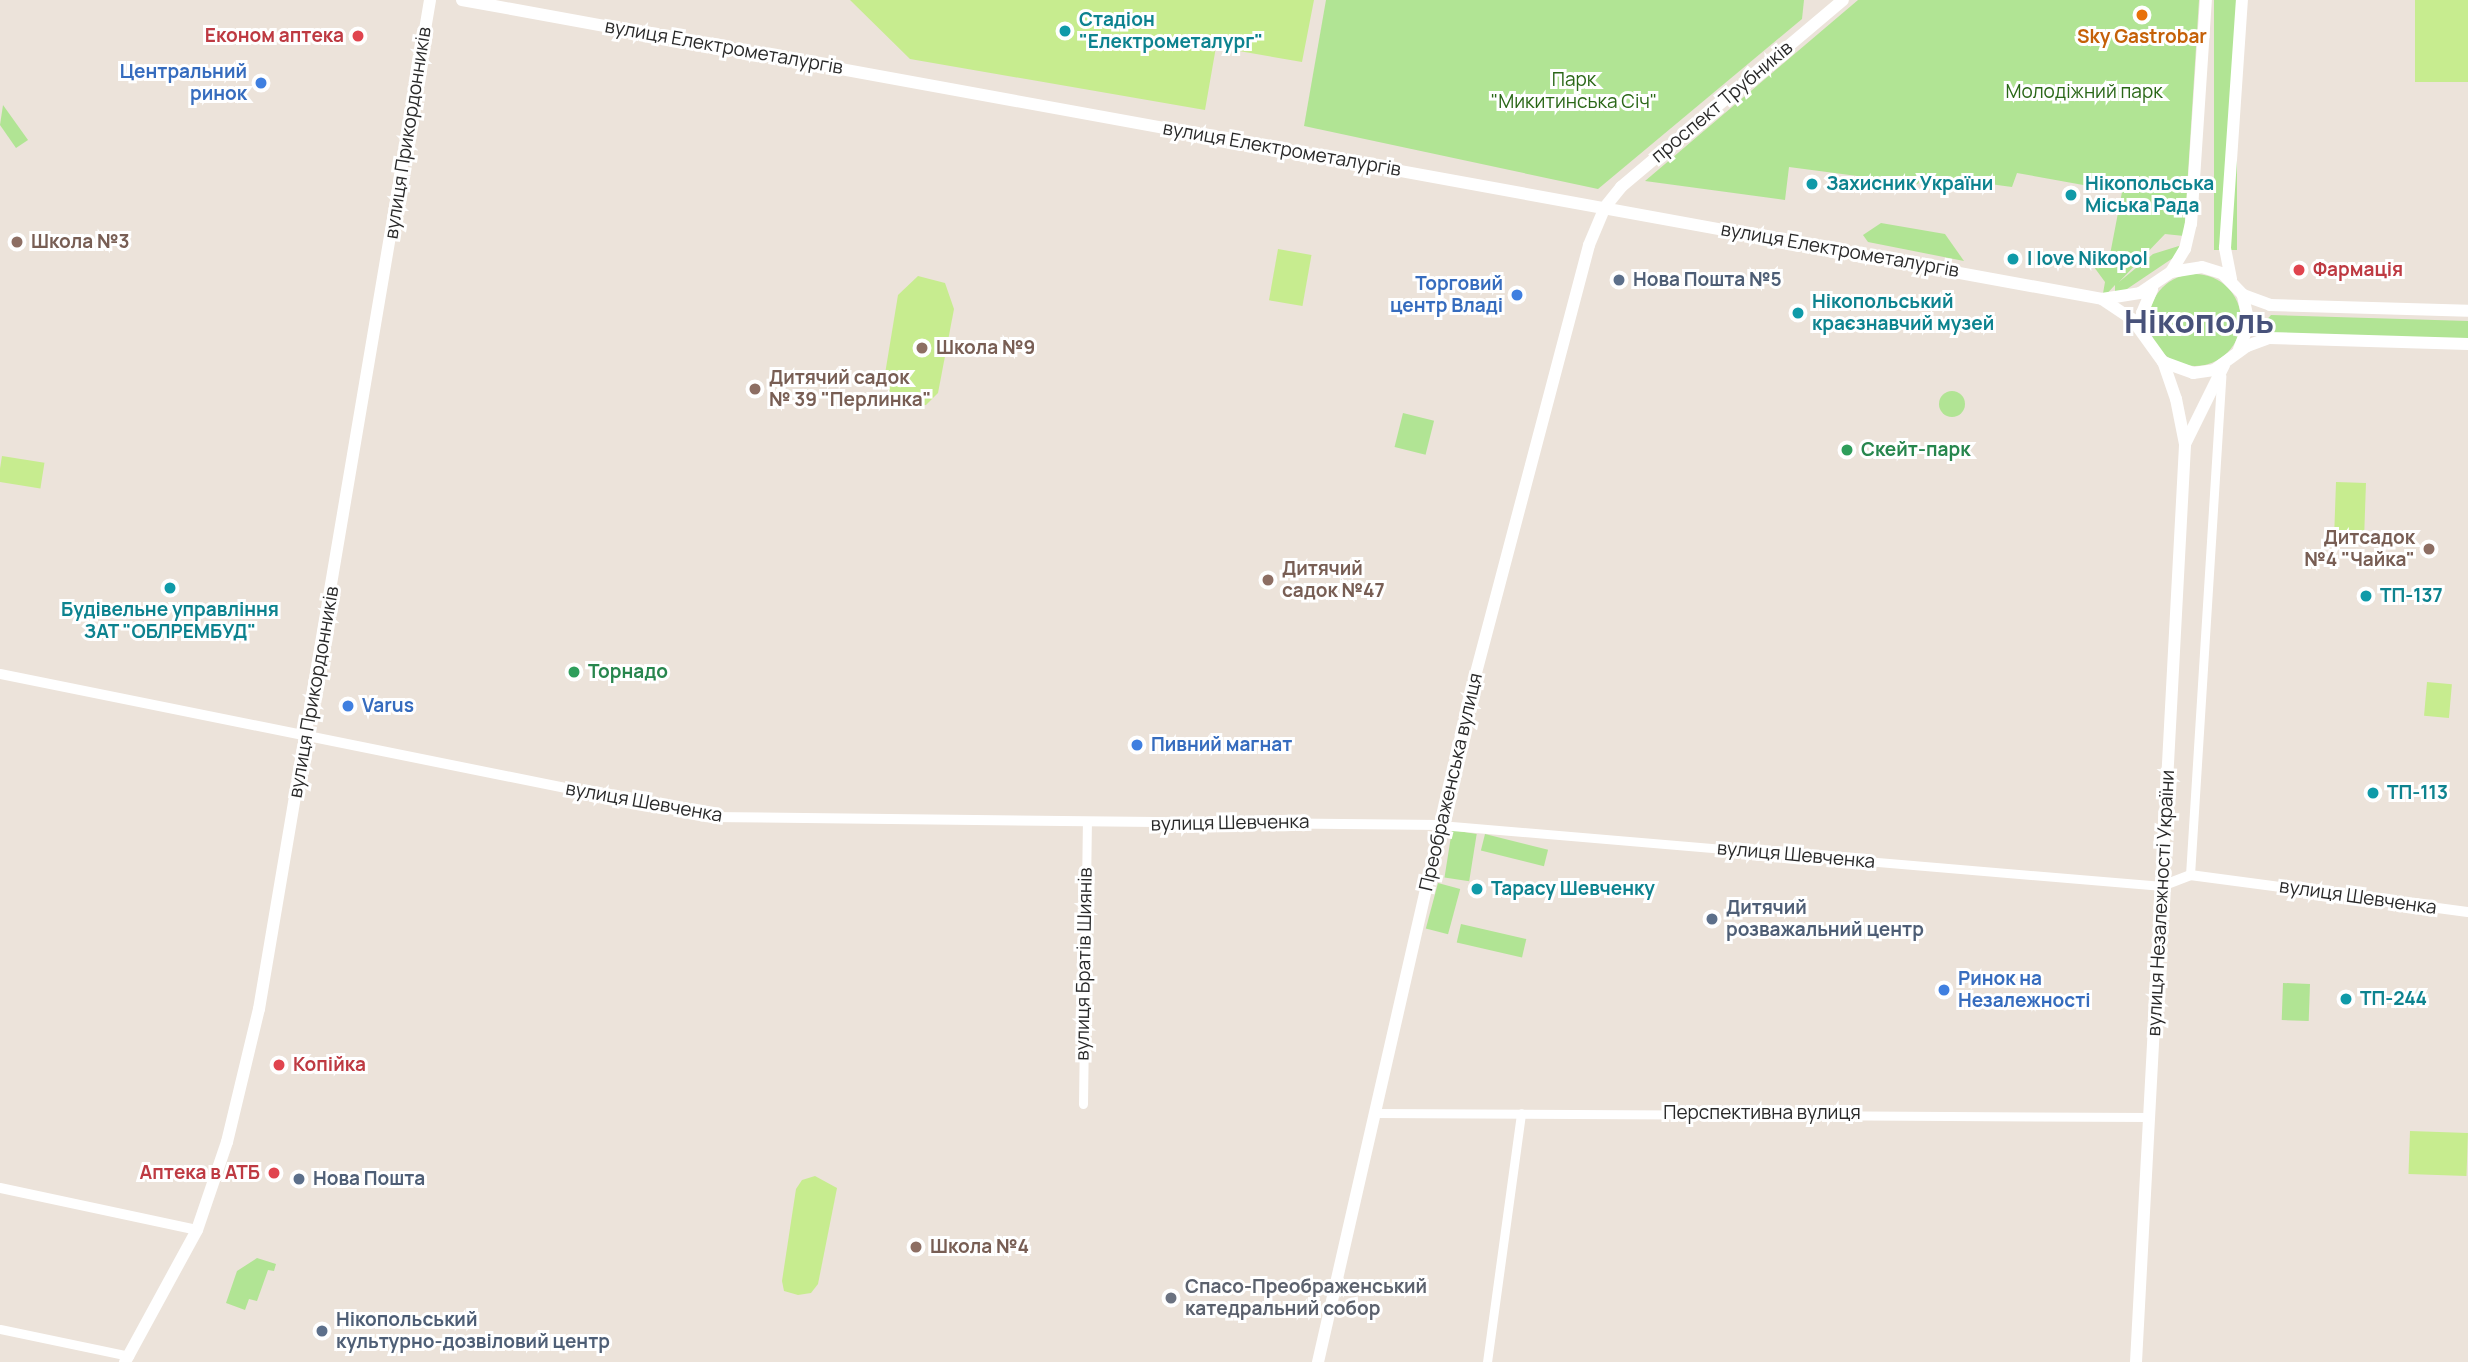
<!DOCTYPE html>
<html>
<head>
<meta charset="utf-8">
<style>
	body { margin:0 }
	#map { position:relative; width:2468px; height:1362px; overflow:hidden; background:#ece3da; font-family:Manrope,sans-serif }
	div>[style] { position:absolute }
	.green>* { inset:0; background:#b1e494; transform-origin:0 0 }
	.round { border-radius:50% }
	.pitch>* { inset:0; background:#c7ec8f; transform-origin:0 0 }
	.minor>* { height:9px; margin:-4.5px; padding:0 4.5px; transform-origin:4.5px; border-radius:4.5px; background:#fff }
	.tertiary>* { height:10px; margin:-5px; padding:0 5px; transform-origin:5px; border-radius:5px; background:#fff }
	.secondary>* { height:12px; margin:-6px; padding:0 6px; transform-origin:6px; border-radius:6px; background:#fff }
	.dots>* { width:19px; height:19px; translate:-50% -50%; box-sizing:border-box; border:4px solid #fff; border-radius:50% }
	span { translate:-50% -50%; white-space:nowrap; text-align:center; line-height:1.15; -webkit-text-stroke:6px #fff; paint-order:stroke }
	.culture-label { font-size:19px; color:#0d838f; font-weight:700 }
	.left { translate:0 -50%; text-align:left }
	.health-label { font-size:19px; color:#be3a42; font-weight:700 }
	.right { translate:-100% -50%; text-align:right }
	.food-label { font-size:19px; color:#c56008; font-weight:700 }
	.street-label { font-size:19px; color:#292929 }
	.shop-label { font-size:19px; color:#366cbe; font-weight:700 }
	.park-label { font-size:19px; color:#2a6717 }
	.education-label { font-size:19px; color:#785e54; font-weight:700 }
	.service-label { font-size:19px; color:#4e5e75; font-weight:700 }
	.leisure-label { font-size:19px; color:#27864d; font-weight:700 }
	.worship-label { font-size:19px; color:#5b616d; font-weight:700 }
	.town-label { font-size:33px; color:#48527a; font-weight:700 }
</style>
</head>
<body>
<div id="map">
	<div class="green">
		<i style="clip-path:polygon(1326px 0,1804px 0,1802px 19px,1598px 189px,1304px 126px)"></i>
		<i style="clip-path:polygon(1858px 0,2199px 0,2184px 236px,2165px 234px,2119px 282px,2153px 254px,2182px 245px,2173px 258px,2124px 291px,2115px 291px,2115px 285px,2102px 299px,2105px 282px,2086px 256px,2109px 260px,2122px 192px,2017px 173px,2012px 187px,1923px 175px,1918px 184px,1789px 167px,1785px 200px,1645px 181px)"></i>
		<i style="left:2214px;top:0;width:23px;height:250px"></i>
		<i style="clip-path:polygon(3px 105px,28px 140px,16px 148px,0 125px)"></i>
		<i style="clip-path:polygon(1881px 223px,1945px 234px,1964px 261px,1868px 242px,1863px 235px)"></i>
		<i class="round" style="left:2149px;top:274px;width:92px;height:92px"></i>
		<i style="clip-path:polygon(2271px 315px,2468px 321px,2468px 339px,2270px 333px,2263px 324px)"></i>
		<i class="round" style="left:1939px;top:391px;width:26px;height:26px"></i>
		<i style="left:1403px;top:413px;width:32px;height:35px;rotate:14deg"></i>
		<i style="left:1452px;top:830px;width:25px;height:48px;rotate:9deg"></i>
		<i style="left:1485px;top:834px;width:65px;height:17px;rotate:14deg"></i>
		<i style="left:1438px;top:883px;width:23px;height:47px;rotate:15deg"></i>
		<i style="left:1461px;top:924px;width:67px;height:19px;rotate:13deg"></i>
		<i style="left:2283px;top:983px;width:27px;height:37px;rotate:2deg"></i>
		<i style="clip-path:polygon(257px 1258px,276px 1264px,274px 1271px,268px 1270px,257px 1301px,249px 1299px,245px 1310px,226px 1303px,237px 1271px)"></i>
	</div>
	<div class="pitch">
		<i style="clip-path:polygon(850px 0,1314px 0,1302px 62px,1216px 47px,1205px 110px,910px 59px)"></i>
		<i style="left:2415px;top:0;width:53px;height:82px"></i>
		<i style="left:1278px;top:249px;width:34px;height:52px;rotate:10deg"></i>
		<i style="clip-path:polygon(918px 276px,945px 283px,954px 309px,938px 393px,926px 405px,909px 407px,894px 400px,884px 380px,898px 295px)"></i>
		<i style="left:2px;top:456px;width:43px;height:26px;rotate:9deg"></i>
		<i style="left:2336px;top:482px;width:30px;height:54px;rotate:2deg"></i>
		<i style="left:2427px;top:682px;width:25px;height:34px;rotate:5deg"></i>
		<i style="left:2410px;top:1131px;width:58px;height:43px;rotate:2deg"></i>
		<i style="clip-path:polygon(815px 1176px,837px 1188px,818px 1284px,811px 1293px,798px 1295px,784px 1291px,782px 1281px,796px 1189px,802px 1180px)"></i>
	</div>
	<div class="minor">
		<i style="left:1440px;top:825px;width:725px;rotate:4.83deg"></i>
		<i style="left:2190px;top:875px;width:500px;rotate:-86.4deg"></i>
		<i style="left:1083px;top:1104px;width:281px;rotate:-89.2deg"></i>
		<i style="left:1374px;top:1113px;width:775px;rotate:0.3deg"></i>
		<i style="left:0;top:1329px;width:132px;rotate:11.8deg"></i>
		<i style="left:1487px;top:1362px;width:251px;rotate:-82.2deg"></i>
	</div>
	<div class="tertiary">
		<i style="left:0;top:674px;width:723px;rotate:11.4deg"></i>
		<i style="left:709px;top:817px;width:731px;rotate:0.63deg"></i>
		<i style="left:2162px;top:886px;width:30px;rotate:-21deg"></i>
		<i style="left:2190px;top:875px;width:280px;rotate:7.6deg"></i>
		<i style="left:0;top:1188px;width:201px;rotate:12deg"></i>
	</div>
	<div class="secondary">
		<i style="left:462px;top:0;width:1667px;rotate:10.33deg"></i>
		<i style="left:2102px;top:299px;width:38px;rotate:-9deg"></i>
		<i style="left:2140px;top:293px;width:37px;rotate:-34deg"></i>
		<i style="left:2171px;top:272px;width:31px;rotate:-9deg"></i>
		<i style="left:2202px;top:267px;width:21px;rotate:17deg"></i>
		<i style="left:2222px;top:273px;width:30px;rotate:46deg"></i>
		<i style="left:2243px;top:295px;width:29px;rotate:20deg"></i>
		<i style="left:2270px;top:305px;width:198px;rotate:1.7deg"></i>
		<i style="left:2171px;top:272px;width:27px;rotate:-59deg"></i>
		<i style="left:2185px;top:249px;width:26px;rotate:-77deg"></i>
		<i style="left:2191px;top:224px;width:225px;rotate:-86.2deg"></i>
		<i style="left:2231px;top:279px;width:32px;rotate:-101deg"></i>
		<i style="left:2225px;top:248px;width:249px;rotate:-86.1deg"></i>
		<i style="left:2102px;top:299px;width:36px;rotate:34deg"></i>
		<i style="left:2132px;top:319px;width:53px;rotate:54.2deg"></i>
		<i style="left:2163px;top:362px;width:32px;rotate:20deg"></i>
		<i style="left:2193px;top:373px;width:21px;rotate:-8deg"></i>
		<i style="left:2214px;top:370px;width:41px;rotate:-36deg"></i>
		<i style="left:2247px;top:346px;width:23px;rotate:-20deg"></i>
		<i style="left:2269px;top:338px;width:199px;rotate:1.7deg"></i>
		<i style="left:2144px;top:333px;width:20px;rotate:-96deg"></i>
		<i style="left:2142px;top:313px;width:26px;rotate:-67deg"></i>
		<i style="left:2238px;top:352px;width:30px;rotate:-69deg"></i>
		<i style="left:2249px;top:324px;width:30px;rotate:-102deg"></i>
		<i style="left:2185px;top:444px;width:88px;rotate:-63.7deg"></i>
		<i style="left:125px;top:1362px;width:150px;rotate:-61.4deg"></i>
		<i style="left:197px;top:1230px;width:93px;rotate:-71.2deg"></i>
		<i style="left:227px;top:1142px;width:137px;rotate:-76.5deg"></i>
		<i style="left:259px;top:1009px;width:1023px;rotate:-80.38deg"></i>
		<i style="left:1318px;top:1362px;width:691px;rotate:-77.13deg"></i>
		<i style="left:1472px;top:688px;width:458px;rotate:-75.2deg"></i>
		<i style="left:1589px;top:245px;width:41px;rotate:-67.2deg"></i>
		<i style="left:1605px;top:207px;width:26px;rotate:-51deg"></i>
		<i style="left:1621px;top:187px;width:290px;rotate:-40.1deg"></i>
		<i style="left:2136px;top:1362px;width:919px;rotate:-86.94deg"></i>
		<i style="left:2185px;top:444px;width:46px;rotate:-101.3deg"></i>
		<i style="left:2176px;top:399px;width:39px;rotate:-109deg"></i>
	</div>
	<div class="dots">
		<i style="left:2142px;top:15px;background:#e8710a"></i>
		<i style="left:1065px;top:31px;background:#0f9aa8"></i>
		<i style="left:358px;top:36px;background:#e0444e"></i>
		<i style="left:261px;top:83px;background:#3f7fe0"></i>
		<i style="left:1812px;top:184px;background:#0f9aa8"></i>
		<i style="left:2071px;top:195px;background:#0f9aa8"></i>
		<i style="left:17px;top:242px;background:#8d6e63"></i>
		<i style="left:2013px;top:259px;background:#0f9aa8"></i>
		<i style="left:2299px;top:270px;background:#e0444e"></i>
		<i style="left:1619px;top:280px;background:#5c6f8a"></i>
		<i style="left:1517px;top:295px;background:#3f7fe0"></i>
		<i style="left:1798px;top:313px;background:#0f9aa8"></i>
		<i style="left:922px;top:348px;background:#8d6e63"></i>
		<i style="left:755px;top:389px;background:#8d6e63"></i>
		<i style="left:1847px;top:450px;background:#2e9e5b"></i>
		<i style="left:2429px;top:549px;background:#8d6e63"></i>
		<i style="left:1268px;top:580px;background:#8d6e63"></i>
		<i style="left:170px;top:588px;background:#0f9aa8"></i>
		<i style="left:2366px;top:596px;background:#0f9aa8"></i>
		<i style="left:574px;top:672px;background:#2e9e5b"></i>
		<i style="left:348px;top:706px;background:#3f7fe0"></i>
		<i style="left:1137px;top:745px;background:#3f7fe0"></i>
		<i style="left:2373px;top:793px;background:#0f9aa8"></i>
		<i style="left:1477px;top:889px;background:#0f9aa8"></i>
		<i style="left:1712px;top:919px;background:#5c6f8a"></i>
		<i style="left:1944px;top:990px;background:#3f7fe0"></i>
		<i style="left:2346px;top:999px;background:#0f9aa8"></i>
		<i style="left:279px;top:1065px;background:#e0444e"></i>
		<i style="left:274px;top:1173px;background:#e0444e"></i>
		<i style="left:299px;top:1179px;background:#5c6f8a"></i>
		<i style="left:916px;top:1247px;background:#8d6e63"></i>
		<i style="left:1171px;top:1298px;background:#6b7280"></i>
		<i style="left:322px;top:1331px;background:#5c6f8a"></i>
	</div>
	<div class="culture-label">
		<span class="left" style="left:1079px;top:31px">Стадіон<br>"Електрометалург"</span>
		<span class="left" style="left:1826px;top:184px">Захисник України</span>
		<span class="left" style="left:2085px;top:195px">Нiкопольська<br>Міська Рада</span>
		<span class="left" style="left:2027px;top:259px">I love Nikopol</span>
		<span class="left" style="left:1812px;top:313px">Нiкопольський<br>краєзнавчий музей</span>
		<span class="left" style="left:2380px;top:596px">ТП-137</span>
		<span style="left:170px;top:621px">Будівельне управління<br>ЗАТ "ОБЛРЕМБУД"</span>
		<span class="left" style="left:2387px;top:793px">ТП-113</span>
		<span class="left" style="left:1491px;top:889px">Тарасу Шевченку</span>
		<span class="left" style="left:2360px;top:999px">ТП-244</span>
	</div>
	<div class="health-label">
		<span class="right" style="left:344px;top:36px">Економ аптека</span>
		<span class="left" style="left:2313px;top:270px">Фармація</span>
		<span class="left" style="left:293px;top:1065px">Копійка</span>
		<span class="right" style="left:260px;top:1173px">Аптека в АТБ</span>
	</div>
	<div class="food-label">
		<span style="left:2142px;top:37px">Sky Gastrobar</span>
	</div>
	<div class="street-label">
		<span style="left:724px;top:47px;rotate:10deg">вулиця Електрометалургів</span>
		<span style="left:1722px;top:102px;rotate:-40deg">проспект Трубників</span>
		<span style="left:408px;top:133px;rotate:-81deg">вулиця Прикордонників</span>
		<span style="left:1282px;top:149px;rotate:10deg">вулиця Електрометалургів</span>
		<span style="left:1840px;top:250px;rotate:10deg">вулиця Електрометалургів</span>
		<span style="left:314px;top:692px;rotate:-80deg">вулиця Прикордонників</span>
		<span style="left:1451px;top:782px;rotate:-77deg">Преображенська вулиця</span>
		<span style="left:644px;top:802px;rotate:10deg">вулиця Шевченка</span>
		<span style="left:1230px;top:823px;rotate:-1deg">вулиця Шевченка</span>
		<span style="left:1796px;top:855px;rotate:5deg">вулиця Шевченка</span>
		<span style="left:2358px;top:897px;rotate:8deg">вулиця Шевченка</span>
		<span style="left:2161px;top:903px;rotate:-87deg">вулиця Незалежності України</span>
		<span style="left:1084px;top:964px;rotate:-89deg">вулиця Братів Шиянів</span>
		<span style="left:1762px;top:1113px">Перспективна вулиця</span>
	</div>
	<div class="shop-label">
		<span class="right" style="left:247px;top:83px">Центральний<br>ринок</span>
		<span class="right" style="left:1503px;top:295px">Торговий<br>центр Владі</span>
		<span class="left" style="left:362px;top:706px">Varus</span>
		<span class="left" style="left:1151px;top:745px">Пивний магнат</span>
		<span class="left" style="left:1958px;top:990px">Ринок на<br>Незалежності</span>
	</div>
	<div class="park-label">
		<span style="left:1574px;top:91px">Парк<br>"Микитинська Січ"</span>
		<span style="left:2084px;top:92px">Молодіжний парк</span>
	</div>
	<div class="education-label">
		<span class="left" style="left:31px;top:242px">Школа №3</span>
		<span class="left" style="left:936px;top:348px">Школа №9</span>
		<span class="left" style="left:769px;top:389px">Дитячий садок<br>№ 39 "Перлинка"</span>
		<span class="right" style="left:2415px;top:549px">Дитсадок<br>№4 "Чайка"</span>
		<span class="left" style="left:1282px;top:580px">Дитячий<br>садок №47</span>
		<span class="left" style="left:930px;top:1247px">Школа №4</span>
	</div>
	<div class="service-label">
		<span class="left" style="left:1633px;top:280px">Нова Пошта №5</span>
		<span class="left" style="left:1726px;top:919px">Дитячий<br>розважальний центр</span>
		<span class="left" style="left:313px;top:1179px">Нова Пошта</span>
		<span class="left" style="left:336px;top:1331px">Нікопольський<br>культурно-дозвіловий центр</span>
	</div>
	<div class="leisure-label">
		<span class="left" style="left:1861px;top:450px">Скейт-парк</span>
		<span class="left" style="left:588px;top:672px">Торнадо</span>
	</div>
	<div class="worship-label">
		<span class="left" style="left:1185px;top:1298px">Спасо-Преображенський<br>катедральний собор</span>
	</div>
	<div class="town-label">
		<span style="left:2199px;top:321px">Нікополь</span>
	</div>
</div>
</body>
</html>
